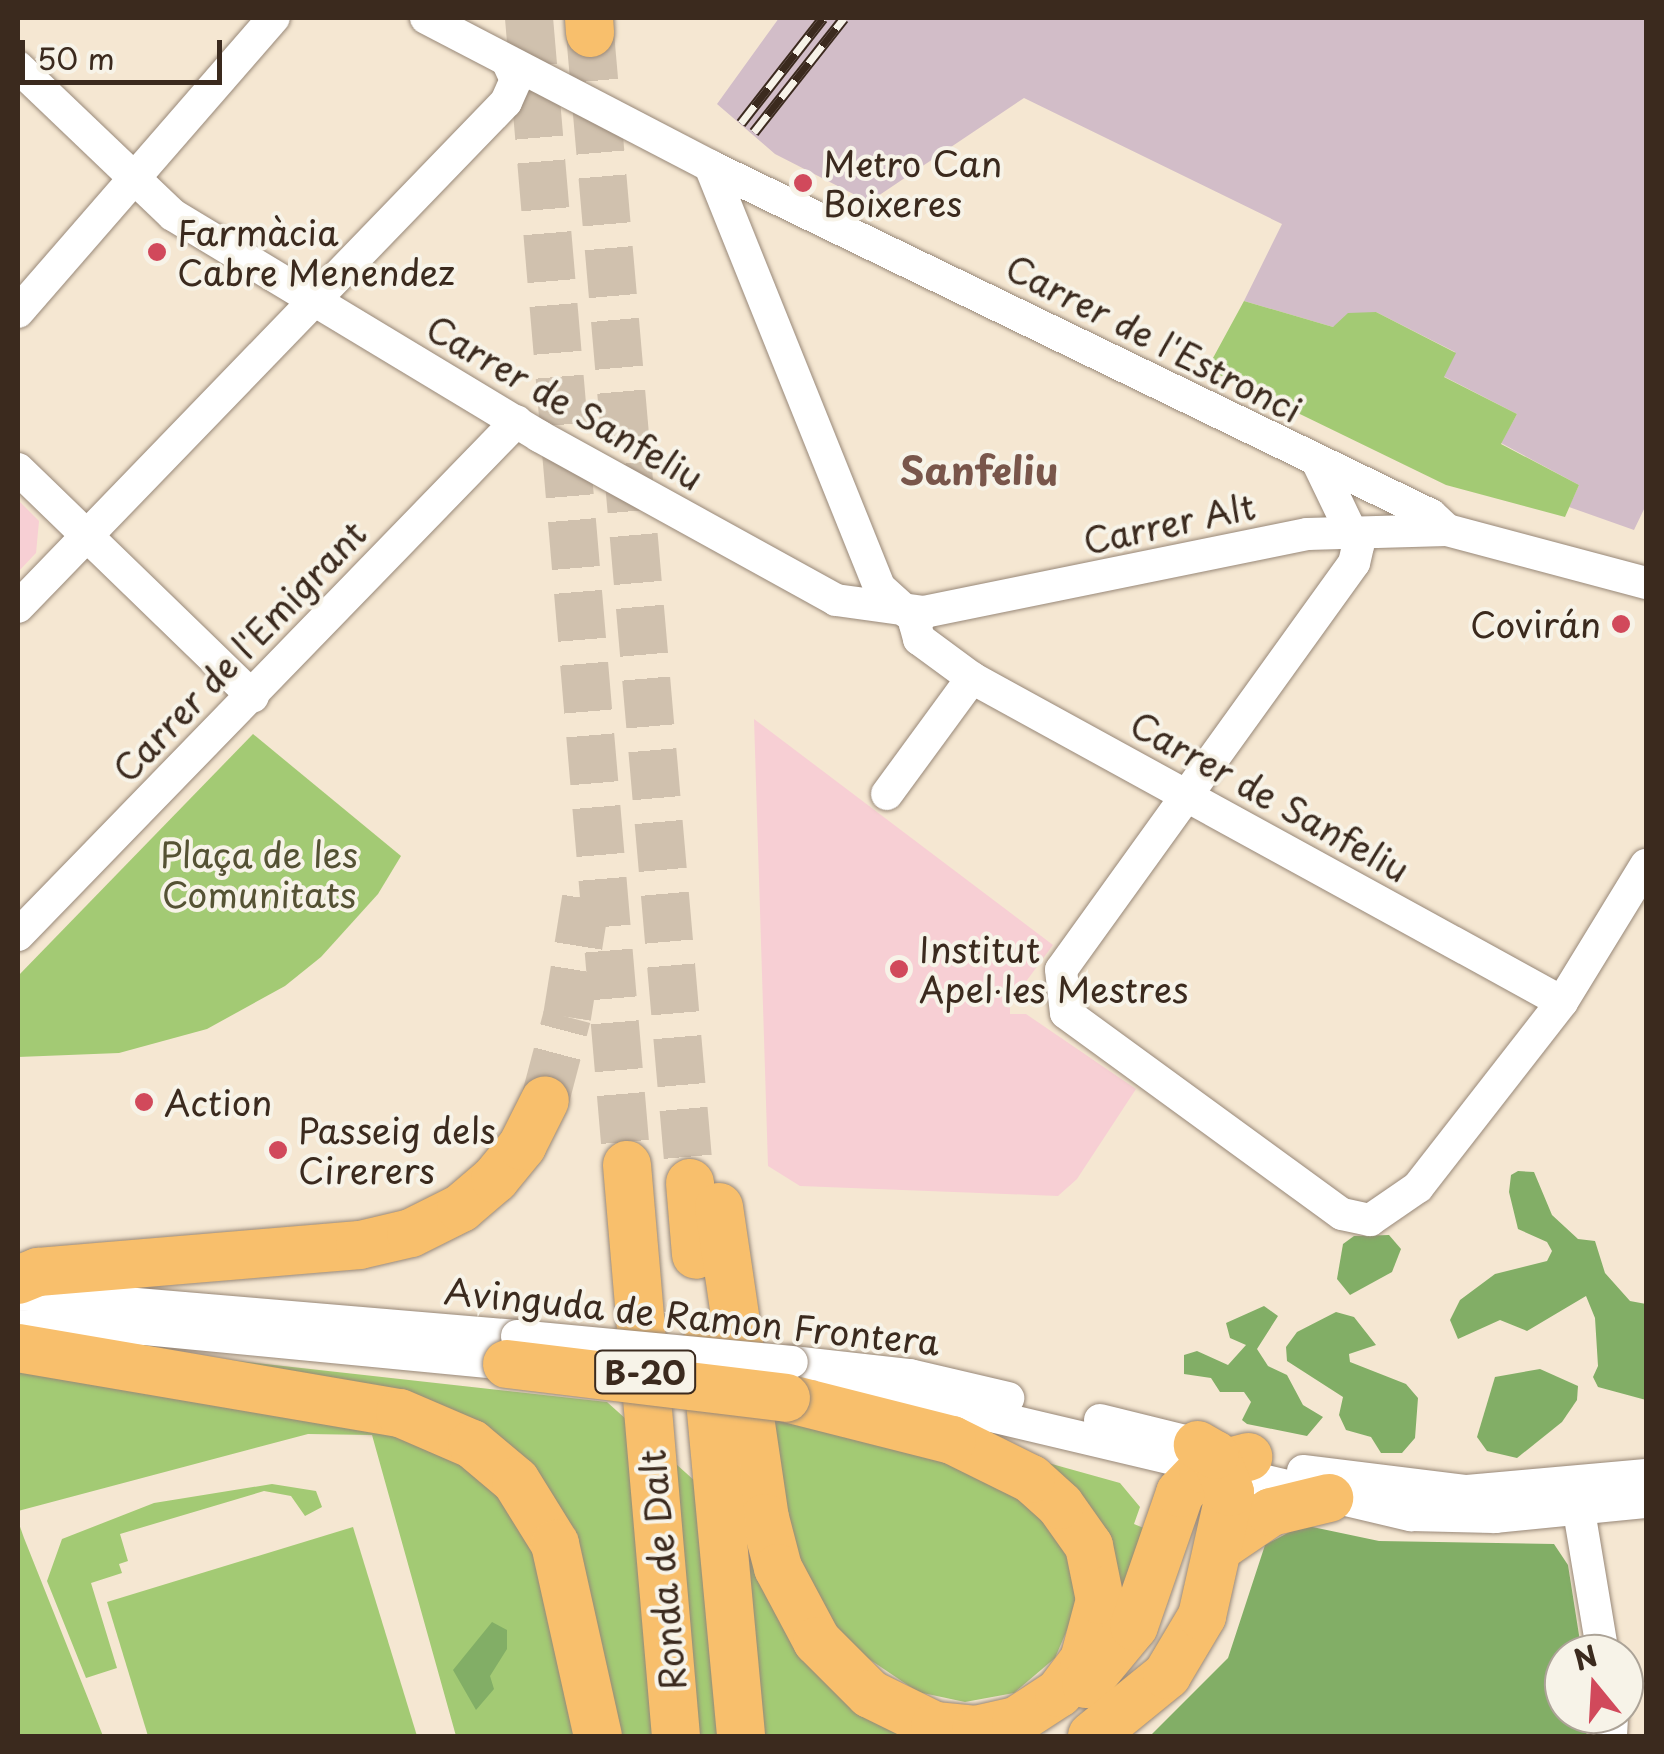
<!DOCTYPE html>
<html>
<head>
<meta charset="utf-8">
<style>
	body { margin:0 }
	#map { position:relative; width:1664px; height:1754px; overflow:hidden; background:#f5e7d2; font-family:"Playpen Sans",sans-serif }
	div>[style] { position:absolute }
	.built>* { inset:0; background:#f7cfd4 }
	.industrial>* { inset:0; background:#d2bdc8 }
	.green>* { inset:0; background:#a3ca74 }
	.forest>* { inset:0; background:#82ae66 }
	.highway-tunnel>* { height:48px; margin-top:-24px; transform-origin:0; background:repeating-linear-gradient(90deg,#d0c1ae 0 48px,transparent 0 72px) }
	.roads { filter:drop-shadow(0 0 2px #988878) drop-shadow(0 0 2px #988878) }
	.minor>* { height:32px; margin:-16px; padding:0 16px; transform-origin:16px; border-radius:16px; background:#fff }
	.highway>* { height:48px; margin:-24px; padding:0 24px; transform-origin:24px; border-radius:24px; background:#f8bf6c }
	.rail>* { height:11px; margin-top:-5.5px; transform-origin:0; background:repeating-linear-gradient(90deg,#f7f3e8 0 22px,#3b2a1e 0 44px); box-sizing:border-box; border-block:2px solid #3b2a1e }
	.bridges { filter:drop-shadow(0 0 2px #988878) drop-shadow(0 0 2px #988878) }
	.minor-bridge>* { height:32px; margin:-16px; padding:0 16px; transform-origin:16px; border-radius:16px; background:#fff }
	.highway-bridge>* { height:48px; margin:-24px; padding:0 24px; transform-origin:24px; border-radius:24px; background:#f8bf6c }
	.dots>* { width:28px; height:28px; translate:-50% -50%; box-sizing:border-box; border:5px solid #f7f3e8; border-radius:50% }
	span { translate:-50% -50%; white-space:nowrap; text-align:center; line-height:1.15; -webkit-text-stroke:8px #f7f3e8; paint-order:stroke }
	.shield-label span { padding:2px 8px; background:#f7f3e8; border:2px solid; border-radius:8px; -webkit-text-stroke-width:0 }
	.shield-label { font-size:32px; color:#3b2a1e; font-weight:700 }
	.poi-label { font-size:35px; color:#3b2a1e }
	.left { translate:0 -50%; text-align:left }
	.right { translate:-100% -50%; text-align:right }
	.street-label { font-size:35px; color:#3b2a1e }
	.park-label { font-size:35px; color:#555234 }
	.neighbourhood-label { font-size:38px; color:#79564b; font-weight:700 }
	.frame { position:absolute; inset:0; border:20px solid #3b2a1e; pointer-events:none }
	.north { position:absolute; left:1544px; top:1634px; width:100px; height:100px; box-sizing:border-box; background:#f7f3e8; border:2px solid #aca397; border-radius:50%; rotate:342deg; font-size:28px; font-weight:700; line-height:40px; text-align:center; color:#3b2a1e }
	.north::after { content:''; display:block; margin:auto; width:35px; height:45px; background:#d1495b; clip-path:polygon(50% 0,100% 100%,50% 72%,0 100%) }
	.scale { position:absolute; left:20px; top:40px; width:202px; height:45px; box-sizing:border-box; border:5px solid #3b2a1e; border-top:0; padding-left:12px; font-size:30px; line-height:35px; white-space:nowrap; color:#3b2a1e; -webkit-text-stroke:8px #f7f3e8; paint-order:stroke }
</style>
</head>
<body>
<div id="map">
	<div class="built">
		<i style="clip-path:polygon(18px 500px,39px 521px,36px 553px,18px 572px)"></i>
		<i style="clip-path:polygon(754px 719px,1053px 945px,1010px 1003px,1010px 1014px,1026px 1014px,1136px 1089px,1077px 1179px,1058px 1196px,800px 1186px,768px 1166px)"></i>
	</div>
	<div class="industrial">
		<i style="clip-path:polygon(779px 18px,1646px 18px,1646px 505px,1634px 530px,1569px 507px,1579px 485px,1501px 443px,1517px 414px,1443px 376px,1455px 352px,1376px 312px,1333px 327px,1244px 301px,1282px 224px,1024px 98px,869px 202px,775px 154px,717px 104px)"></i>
	</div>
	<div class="green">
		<i style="clip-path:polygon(1244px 301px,1333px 327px,1348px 313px,1376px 312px,1456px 353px,1444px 377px,1517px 414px,1501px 444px,1579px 485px,1565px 517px,1446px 485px,1207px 369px)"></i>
		<i style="clip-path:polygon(253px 734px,401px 856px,378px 894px,321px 957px,285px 986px,207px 1029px,119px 1053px,18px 1057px,18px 976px)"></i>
		<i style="clip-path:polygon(41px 1339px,607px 1402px,755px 1535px,777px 1605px,969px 1736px,456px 1736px,372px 1435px,308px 1434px,18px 1511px,18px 1356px)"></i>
		<i style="clip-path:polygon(768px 1414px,917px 1446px,1016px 1495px,1062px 1532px,1079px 1602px,1055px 1658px,1014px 1693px,965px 1702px,918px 1692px,863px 1655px,838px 1629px,804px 1571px,789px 1526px)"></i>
		<i style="clip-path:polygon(1041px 1461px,1120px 1483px,1140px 1507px,1134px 1524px,1146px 1529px,1119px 1619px)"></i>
		<i style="clip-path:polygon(272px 1484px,316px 1491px,322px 1507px,305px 1516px,291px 1496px,264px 1491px,120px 1534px,128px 1561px,119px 1564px,122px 1573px,91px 1583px,117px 1668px,86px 1678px,47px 1581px,62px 1539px,154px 1503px)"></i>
		<i style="clip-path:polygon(18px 1521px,24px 1538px,103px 1736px,18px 1736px)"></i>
		<i style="clip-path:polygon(353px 1527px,417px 1736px,148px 1736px,107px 1602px)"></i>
	</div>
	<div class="forest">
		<i style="clip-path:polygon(1518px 1171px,1534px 1172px,1552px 1215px,1578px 1239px,1595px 1241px,1605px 1273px,1630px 1301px,1646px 1304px,1646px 1400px,1598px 1387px,1593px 1377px,1598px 1366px,1595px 1318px,1586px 1296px,1527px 1331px,1500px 1320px,1458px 1339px,1450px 1320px,1460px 1300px,1495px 1274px,1547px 1261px,1552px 1251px,1547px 1242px,1518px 1229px,1509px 1192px,1511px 1175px)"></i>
		<i style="clip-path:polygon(1389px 1235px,1401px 1249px,1392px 1272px,1350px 1295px,1337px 1279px,1343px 1244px,1354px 1236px)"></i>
		<i style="clip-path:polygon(1264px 1306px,1278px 1316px,1257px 1349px,1268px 1366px,1287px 1375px,1303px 1405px,1323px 1417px,1307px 1436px,1247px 1424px,1242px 1420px,1251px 1402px,1244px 1392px,1220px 1392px,1211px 1378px,1184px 1374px,1184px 1355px,1197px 1351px,1228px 1365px,1246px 1345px,1230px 1338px,1226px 1323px)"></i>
		<i style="clip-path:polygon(1336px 1312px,1354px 1317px,1376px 1345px,1349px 1354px,1350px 1362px,1406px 1384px,1418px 1398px,1415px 1438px,1402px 1453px,1381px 1453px,1371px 1437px,1346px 1430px,1339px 1415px,1343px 1397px,1287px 1361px,1286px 1347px,1297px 1332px)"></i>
		<i style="clip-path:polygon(1540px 1369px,1578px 1386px,1577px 1400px,1562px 1422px,1517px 1458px,1487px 1451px,1477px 1437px,1495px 1377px)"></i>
		<i style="clip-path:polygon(1303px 1525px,1379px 1541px,1554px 1544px,1568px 1565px,1582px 1654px,1564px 1654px,1564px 1714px,1591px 1714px,1586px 1736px,1150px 1736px,1228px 1658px,1265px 1545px)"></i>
		<i style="clip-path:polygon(492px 1622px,507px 1630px,507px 1649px,490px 1676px,494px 1689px,476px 1710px,453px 1670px)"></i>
	</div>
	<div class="highway-tunnel">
		<i style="left:529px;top:18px;width:1151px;rotate:85.12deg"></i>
		<i style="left:590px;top:33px;width:1154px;rotate:85.03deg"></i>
		<i style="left:545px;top:1100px;width:86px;rotate:-75.2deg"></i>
		<i style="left:567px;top:1017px;width:121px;rotate:-80.9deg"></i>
	</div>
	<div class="roads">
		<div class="minor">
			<i style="left:426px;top:18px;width:320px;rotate:27.5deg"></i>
			<i style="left:710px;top:166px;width:801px;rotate:25.83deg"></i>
			<i style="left:1431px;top:515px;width:22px;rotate:43deg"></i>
			<i style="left:1447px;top:530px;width:206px;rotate:14.9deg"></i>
			<i style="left:18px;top:67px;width:214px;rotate:43.7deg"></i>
			<i style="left:173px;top:215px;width:428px;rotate:31.1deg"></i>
			<i style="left:539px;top:436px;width:339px;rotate:28.9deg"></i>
			<i style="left:836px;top:600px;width:89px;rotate:7.8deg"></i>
			<i style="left:924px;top:612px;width:391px;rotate:-11.5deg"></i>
			<i style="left:1307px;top:534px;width:140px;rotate:-1.6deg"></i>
			<i style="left:710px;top:166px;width:455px;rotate:68.1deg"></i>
			<i style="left:880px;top:588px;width:38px;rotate:42deg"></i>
			<i style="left:18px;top:312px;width:390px;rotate:-49deg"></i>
			<i style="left:1318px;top:463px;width:92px;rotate:64.3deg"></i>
			<i style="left:1358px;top:546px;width:17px;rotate:103deg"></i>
			<i style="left:1354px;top:563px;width:501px;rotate:125.75deg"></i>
			<i style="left:1061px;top:970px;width:43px;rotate:83.4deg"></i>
			<i style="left:1066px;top:1013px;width:341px;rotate:36.1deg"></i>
			<i style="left:1342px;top:1214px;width:29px;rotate:12deg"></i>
			<i style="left:1370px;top:1220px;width:58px;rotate:-34.5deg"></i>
			<i style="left:1418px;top:1187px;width:234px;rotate:-52.1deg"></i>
			<i style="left:1562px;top:1002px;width:161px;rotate:-58.5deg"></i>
			<i style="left:18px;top:469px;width:327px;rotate:44.1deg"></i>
			<i style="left:18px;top:607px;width:702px;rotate:-45.98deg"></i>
			<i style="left:506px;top:102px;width:24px;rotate:-66deg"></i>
			<i style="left:516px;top:80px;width:19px;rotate:-115deg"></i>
			<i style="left:924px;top:612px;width:15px;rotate:127deg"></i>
			<i style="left:915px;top:624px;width:16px;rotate:75deg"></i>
			<i style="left:919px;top:639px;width:66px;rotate:36.3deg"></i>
			<i style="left:972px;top:678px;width:673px;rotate:28.77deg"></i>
			<i style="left:887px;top:794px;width:144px;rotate:-53.8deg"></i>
			<i style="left:18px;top:935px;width:716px;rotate:-45.85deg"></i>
			<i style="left:18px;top:1294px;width:501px;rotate:4.81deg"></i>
			<i style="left:18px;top:1326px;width:127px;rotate:1.4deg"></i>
			<i style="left:145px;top:1329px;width:364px;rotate:5.5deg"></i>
			<i style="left:792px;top:1362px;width:119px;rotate:6.3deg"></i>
			<i style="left:910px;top:1375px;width:101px;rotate:13.2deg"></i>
			<i style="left:831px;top:1390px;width:162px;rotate:9.2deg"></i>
			<i style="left:991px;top:1416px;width:432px;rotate:13.3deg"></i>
			<i style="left:1411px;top:1515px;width:84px;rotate:1.4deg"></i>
			<i style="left:1495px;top:1517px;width:152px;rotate:-5.7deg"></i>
			<i style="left:1100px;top:1420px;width:121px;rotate:13.9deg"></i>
			<i style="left:1303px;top:1471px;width:165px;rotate:7deg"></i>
			<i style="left:1467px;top:1491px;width:180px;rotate:-5.1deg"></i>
			<i style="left:1579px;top:1511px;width:145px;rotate:80.5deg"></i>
			<i style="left:1611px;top:1736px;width:22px;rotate:-87deg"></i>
		</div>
		<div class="highway">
			<i style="left:589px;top:18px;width:15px;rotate:86deg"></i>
			<i style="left:627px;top:1165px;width:573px;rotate:85.1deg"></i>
			<i style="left:690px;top:1183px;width:72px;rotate:85.2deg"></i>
			<i style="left:719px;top:1207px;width:314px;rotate:81.6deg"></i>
			<i style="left:765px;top:1518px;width:52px;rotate:75.4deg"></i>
			<i style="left:778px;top:1568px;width:83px;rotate:61.9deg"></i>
			<i style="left:817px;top:1641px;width:75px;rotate:45deg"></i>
			<i style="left:870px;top:1694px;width:72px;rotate:26.2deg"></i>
			<i style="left:935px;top:1726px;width:41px;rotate:5.6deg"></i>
			<i style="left:976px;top:1730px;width:41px;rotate:-12.7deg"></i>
			<i style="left:1016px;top:1721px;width:51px;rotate:-33.1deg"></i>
			<i style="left:1059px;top:1693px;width:41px;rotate:-52.9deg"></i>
			<i style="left:1084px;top:1660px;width:62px;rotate:-75.1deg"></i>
			<i style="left:1100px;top:1600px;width:55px;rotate:-101.5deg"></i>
			<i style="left:1089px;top:1546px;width:50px;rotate:-125.3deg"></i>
			<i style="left:1060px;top:1505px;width:39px;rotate:-138deg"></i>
			<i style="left:1031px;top:1479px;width:88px;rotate:-153.7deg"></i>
			<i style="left:952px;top:1440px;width:171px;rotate:-165.8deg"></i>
			<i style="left:18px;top:1280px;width:22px;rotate:-22deg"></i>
			<i style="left:38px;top:1272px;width:323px;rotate:-4.8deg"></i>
			<i style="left:360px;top:1245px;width:52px;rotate:-13.2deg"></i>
			<i style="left:411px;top:1233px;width:56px;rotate:-26.6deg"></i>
			<i style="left:461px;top:1208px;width:45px;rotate:-40.5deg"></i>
			<i style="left:495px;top:1179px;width:43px;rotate:-50.7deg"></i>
			<i style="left:522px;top:1146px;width:51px;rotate:-63.4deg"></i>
			<i style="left:705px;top:1347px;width:391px;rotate:84.7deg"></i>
			<i style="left:18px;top:1348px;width:387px;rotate:9.7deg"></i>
			<i style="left:400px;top:1413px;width:78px;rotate:23.3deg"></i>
			<i style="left:472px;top:1444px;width:57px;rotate:40.1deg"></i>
			<i style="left:516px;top:1481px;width:74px;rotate:58.2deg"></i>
			<i style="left:555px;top:1544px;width:197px;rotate:77.4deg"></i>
			<i style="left:1221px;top:1546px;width:60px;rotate:-34.2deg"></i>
			<i style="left:1271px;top:1512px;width:60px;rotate:-13.6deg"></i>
			<i style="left:1086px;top:1684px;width:75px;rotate:-50.4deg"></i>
			<i style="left:1134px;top:1626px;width:141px;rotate:-70.9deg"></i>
			<i style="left:1180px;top:1493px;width:33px;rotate:-46deg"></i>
			<i style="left:1203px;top:1469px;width:47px;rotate:-14.9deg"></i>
			<i style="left:1092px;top:1736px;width:97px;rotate:-39.1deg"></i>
			<i style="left:1167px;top:1675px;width:69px;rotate:-59.3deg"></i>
			<i style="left:1202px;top:1616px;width:127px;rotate:-77.3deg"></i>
			<i style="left:1230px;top:1492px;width:40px;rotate:-112deg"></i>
			<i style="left:1215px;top:1455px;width:20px;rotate:-150deg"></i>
		</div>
	</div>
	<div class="rail">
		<i style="left:741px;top:123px;width:133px;rotate:-52deg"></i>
		<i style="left:754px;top:132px;width:145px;rotate:-51.7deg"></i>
	</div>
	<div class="bridges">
		<div class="minor-bridge">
			<i style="left:517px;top:1336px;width:276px;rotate:5.4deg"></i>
		</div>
		<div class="highway-bridge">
			<i style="left:507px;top:1364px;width:281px;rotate:6.9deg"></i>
		</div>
	</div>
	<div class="dots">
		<i style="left:803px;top:183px;background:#d1495b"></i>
		<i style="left:157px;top:252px;background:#d1495b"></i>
		<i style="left:1621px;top:624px;background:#d1495b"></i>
		<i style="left:899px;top:969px;background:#d1495b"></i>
		<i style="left:144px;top:1102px;background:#d1495b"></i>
		<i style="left:278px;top:1150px;background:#d1495b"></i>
	</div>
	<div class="shield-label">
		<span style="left:645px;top:1372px">B-20</span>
	</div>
	<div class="poi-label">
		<span class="left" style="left:823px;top:183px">Metro Can<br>Boixeres</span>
		<span class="left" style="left:177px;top:252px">Farmàcia<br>Cabre Menendez</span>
		<span class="right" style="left:1601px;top:624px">Covirán</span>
		<span class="left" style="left:919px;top:969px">Institut<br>Apel·les Mestres</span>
		<span class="left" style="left:164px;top:1102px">Action</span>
		<span class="left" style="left:298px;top:1150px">Passeig dels<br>Cirerers</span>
	</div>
	<div class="street-label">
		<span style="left:1154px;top:338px;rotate:27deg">Carrer de l'Estronci</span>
		<span style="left:565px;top:402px;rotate:30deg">Carrer de Sanfeliu</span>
		<span style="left:1169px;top:523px;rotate:-12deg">Carrer Alt</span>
		<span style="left:239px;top:651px;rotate:-46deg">Carrer de l'Emigrant</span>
		<span style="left:1270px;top:796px;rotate:29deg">Carrer de Sanfeliu</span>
		<span style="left:692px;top:1316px;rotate:6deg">Avinguda de Ramon Frontera</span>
		<span style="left:662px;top:1570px;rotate:-95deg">Ronda de Dalt</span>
	</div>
	<div class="park-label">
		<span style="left:259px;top:874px">Plaça de les<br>Comunitats</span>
	</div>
	<div class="neighbourhood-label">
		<span style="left:979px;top:470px">Sanfeliu</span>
	</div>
	<div class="frame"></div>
	<div class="north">N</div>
	<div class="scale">50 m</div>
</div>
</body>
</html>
